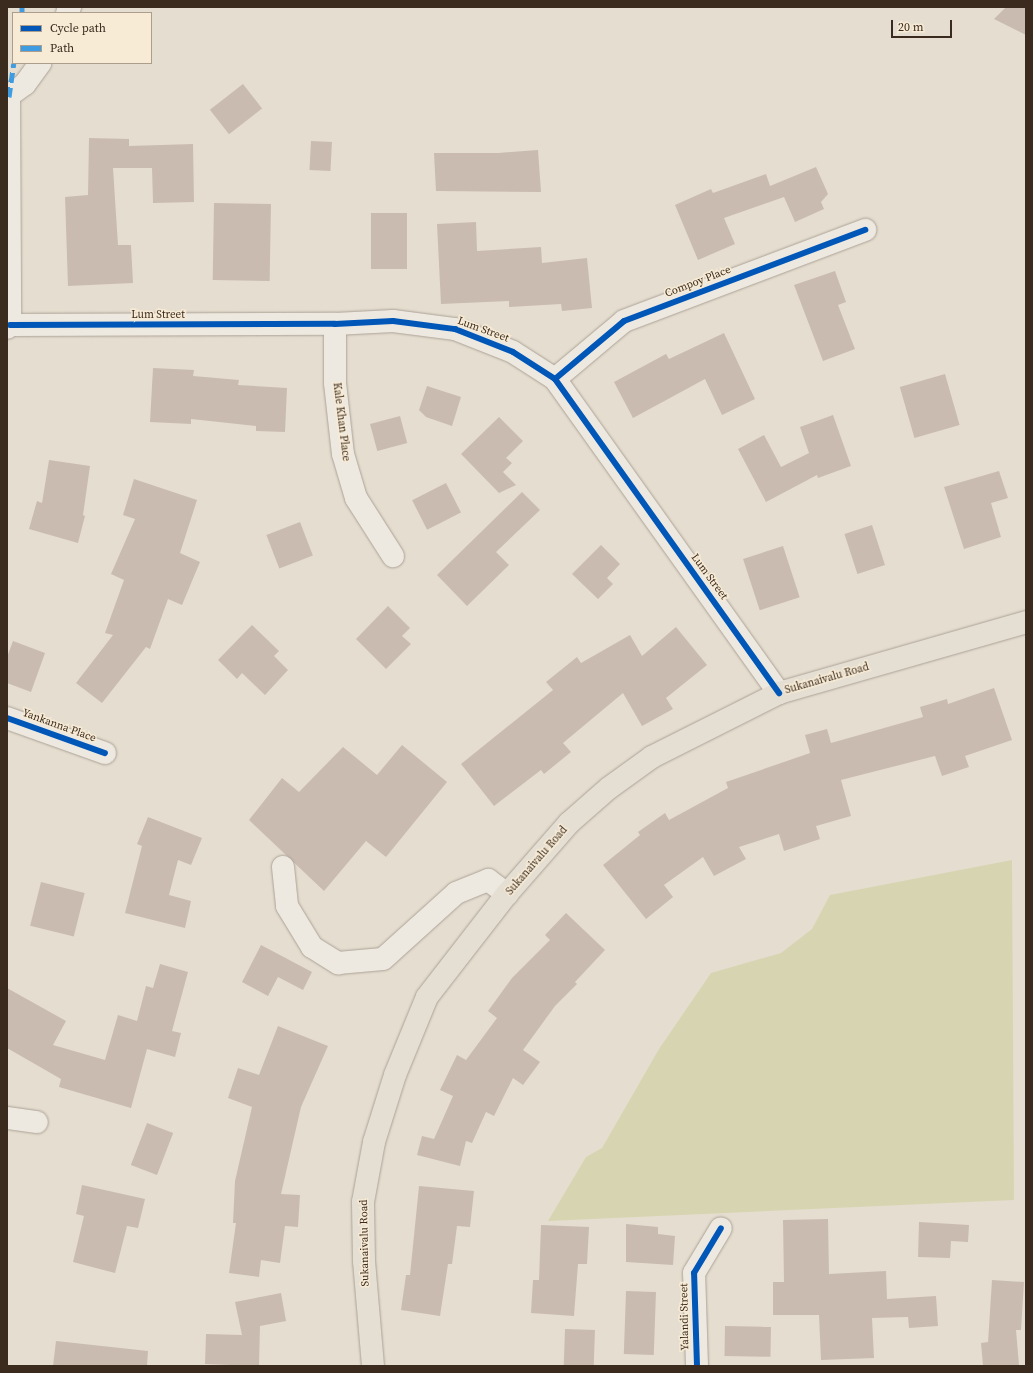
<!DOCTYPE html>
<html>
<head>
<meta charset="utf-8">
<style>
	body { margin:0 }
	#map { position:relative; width:1033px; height:1373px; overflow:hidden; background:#e5ddcf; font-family:"Source Serif 4",serif }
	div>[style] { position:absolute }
	.green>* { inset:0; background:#d7d5b1 }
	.building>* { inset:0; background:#cabbb0; transform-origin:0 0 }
	.roads { filter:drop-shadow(0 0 1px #aba297) drop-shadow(0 0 1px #aba297) }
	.minor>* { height:22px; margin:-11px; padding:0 11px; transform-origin:11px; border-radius:11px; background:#eee9e0 }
	.major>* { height:22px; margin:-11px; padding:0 11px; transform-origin:11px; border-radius:11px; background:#e5ded2 }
	.quiet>* { height:5px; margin-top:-2.5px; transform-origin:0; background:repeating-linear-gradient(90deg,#3f9ce0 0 10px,transparent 0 15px) }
	.cycleway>* { height:6px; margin:-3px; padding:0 3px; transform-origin:3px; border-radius:3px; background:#0057b8 }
	span { translate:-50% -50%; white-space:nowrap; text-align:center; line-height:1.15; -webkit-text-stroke:3px #f7ebd5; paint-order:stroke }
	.street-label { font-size:11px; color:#3b2b1e }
	.frame { position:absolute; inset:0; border:8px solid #3b2b1e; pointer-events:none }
	.legend { position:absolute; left:12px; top:12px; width:140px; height:52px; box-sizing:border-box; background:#f7ebd5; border:1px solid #ac9e8c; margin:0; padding:5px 7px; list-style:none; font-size:12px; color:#3b2b1e }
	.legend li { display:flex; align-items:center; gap:8px; height:20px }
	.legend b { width:20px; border:1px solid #ac9e8c }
	.scale { position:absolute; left:891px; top:20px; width:61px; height:18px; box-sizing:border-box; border:2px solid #3b2b1e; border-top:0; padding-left:5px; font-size:12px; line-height:14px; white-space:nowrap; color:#3b2b1e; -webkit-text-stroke:3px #f7ebd5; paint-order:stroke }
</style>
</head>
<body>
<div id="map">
	<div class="green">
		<i style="clip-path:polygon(1012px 860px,1014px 1200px,548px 1221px,586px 1157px,602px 1148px,659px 1049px,711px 973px,781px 953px,812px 929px,830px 895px)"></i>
	</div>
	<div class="building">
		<i style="clip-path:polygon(1006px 7px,1026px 7px,1026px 35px,994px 19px)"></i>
		<i style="left:243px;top:84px;width:31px;height:42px;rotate:52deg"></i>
		<i style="clip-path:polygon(89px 138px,129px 139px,129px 146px,193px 144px,194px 202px,153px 203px,152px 168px,113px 168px,118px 245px,131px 245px,133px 283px,68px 286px,65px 197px,88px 195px)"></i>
		<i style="left:311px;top:141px;width:21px;height:29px;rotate:3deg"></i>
		<i style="clip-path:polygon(538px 150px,541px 192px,436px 191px,434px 153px,498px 153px)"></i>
		<i style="clip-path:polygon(816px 167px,828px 194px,821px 202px,824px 209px,795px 222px,784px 197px,724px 218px,735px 244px,698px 260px,675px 205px,711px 189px,713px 193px,766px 174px,770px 186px)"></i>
		<i style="left:214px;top:203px;width:57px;height:77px;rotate:1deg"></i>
		<i style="left:371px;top:213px;width:36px;height:56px"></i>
		<i style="clip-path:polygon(476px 222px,477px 251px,541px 247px,542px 263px,587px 258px,592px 308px,562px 311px,561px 304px,509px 307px,509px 301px,441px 304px,437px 224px)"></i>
		<i style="clip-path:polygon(835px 271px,846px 302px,838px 305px,855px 349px,823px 361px,794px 285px)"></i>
		<i style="clip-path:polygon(724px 333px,755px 399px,722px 415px,705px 379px,633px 418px,614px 382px,666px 354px,669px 359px)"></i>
		<i style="clip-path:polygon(153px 368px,194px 370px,193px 376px,239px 380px,238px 385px,287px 388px,285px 432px,256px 431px,256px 426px,191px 419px,191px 424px,150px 422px)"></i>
		<i style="left:945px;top:374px;width:53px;height:47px;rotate:74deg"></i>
		<i style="clip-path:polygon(427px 386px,461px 397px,452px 426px,426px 417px,419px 410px)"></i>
		<i style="clip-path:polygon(833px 415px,851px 466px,818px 478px,817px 475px,766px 502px,738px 449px,764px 435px,781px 467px,809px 453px,800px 427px)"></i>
		<i style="left:400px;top:416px;width:28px;height:31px;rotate:75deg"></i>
		<i style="clip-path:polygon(499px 417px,523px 441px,506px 458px,512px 463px,503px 472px,516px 485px,499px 493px,461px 454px)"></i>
		<i style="clip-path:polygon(49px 460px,90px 466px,83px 515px,85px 516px,78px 543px,29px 529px,37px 501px,42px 503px)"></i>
		<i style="clip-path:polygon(999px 471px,1008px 498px,991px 503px,1001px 537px,964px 549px,944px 487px)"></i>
		<i style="clip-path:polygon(134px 479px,197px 500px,180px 553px,200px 562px,182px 605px,168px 599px,150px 649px,146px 647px,102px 703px,76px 683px,113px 635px,105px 633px,124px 580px,111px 574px,135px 519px,123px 515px)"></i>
		<i style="left:446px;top:483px;width:33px;height:38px;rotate:63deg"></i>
		<i style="clip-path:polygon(522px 492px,540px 510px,496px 552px,509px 565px,467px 606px,437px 575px)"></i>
		<i style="left:300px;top:522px;width:36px;height:36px;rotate:69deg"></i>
		<i style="left:872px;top:525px;width:42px;height:29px;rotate:72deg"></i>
		<i style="clip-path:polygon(601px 545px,620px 564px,607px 578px,613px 584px,598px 599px,572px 574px)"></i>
		<i style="left:783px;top:546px;width:54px;height:42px;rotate:72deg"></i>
		<i style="clip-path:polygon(388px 606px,410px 628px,402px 636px,411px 644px,386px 669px,356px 639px)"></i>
		<i style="clip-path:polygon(252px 625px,279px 651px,274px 656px,288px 670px,265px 695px,242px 673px,237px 679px,218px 660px)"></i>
		<i style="clip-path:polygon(676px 627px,707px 665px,666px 698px,673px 709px,642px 726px,623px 693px,563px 743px,571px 752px,544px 774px,541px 770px,494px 806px,461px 764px,553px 690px,546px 682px,577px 657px,581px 663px,630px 635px,642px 656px)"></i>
		<i style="clip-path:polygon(13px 641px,45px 653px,31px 692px,7px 683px,7px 657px)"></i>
		<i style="clip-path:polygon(994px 688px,1012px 740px,965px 756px,969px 767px,942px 776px,935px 756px,841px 780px,851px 816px,816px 826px,820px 839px,784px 851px,779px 834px,739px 847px,746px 859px,714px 876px,703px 857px,664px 885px,673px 897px,646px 919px,603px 865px,640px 835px,638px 832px,665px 813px,669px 820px,728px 788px,726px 782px,810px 753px,805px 735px,827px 729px,831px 743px,923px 717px,920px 707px,947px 699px,948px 704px)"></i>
		<i style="clip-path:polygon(402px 745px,447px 782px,386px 857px,366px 841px,324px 891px,249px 820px,282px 778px,299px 792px,343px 747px,377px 775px)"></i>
		<i style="clip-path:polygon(148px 817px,202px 838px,191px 865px,178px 860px,169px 895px,191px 901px,185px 928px,125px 913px,142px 846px,137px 844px)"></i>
		<i style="left:41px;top:882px;width:45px;height:45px;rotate:14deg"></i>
		<i style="clip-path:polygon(566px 913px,605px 950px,575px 982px,577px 984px,555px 1006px,523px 1050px,540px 1062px,523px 1085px,513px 1078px,494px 1116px,486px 1112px,472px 1143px,466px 1141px,460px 1166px,417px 1155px,422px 1136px,434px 1139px,453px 1096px,440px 1090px,457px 1055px,466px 1060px,497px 1018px,488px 1011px,512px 978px,550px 940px,545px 935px)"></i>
		<i style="clip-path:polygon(261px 945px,312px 972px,303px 990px,278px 977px,268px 996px,242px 982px)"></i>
		<i style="clip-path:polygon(160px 964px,188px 972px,172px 1031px,181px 1033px,175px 1057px,147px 1049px,131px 1108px,59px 1087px,61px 1079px,7px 1048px,7px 988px,66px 1021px,53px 1045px,105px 1060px,118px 1015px,137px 1021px,146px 986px,153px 988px)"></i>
		<i style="clip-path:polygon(278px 1026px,328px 1046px,301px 1107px,281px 1194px,300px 1195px,298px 1227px,285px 1226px,280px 1263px,261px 1260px,259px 1277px,229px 1273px,236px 1223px,233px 1223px,235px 1181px,252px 1107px,228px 1098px,238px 1068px,259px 1075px)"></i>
		<i style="left:147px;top:1123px;width:28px;height:45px;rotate:21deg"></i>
		<i style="clip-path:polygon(82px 1185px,145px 1199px,138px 1228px,127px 1226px,115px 1273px,73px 1262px,84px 1216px,76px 1214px)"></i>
		<i style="clip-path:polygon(419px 1186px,474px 1191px,470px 1227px,457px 1226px,452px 1264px,448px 1264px,440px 1316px,401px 1310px,406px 1275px,410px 1275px)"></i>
		<i style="clip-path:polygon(828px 1219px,829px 1274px,886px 1271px,887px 1299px,936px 1296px,938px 1326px,909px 1328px,908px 1317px,872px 1318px,874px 1358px,821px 1360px,819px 1315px,773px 1315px,773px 1282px,784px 1282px,783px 1220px)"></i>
		<i style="clip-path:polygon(919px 1222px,969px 1225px,968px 1242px,951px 1241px,950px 1258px,918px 1257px)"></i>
		<i style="clip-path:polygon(626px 1224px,658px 1227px,658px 1234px,675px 1236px,673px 1265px,626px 1262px)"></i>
		<i style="clip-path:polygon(541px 1225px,589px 1227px,587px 1264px,578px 1264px,574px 1316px,531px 1313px,533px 1280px,539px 1280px)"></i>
		<i style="clip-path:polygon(992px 1280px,1024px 1282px,1021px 1330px,1016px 1330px,1019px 1365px,983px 1366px,981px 1343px,988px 1342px)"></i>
		<i style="left:626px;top:1291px;width:30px;height:63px;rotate:2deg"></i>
		<i style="clip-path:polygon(281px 1293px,286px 1321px,260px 1326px,259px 1366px,205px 1364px,206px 1334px,242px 1335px,235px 1302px)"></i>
		<i style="left:725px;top:1326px;width:46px;height:30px;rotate:1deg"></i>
		<i style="left:565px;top:1329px;width:30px;height:37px;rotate:2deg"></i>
		<i style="clip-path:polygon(56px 1341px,148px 1351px,147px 1366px,53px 1366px)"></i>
	</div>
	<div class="roads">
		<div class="minor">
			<i style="left:67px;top:13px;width:7px;rotate:-63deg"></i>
			<i style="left:7px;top:95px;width:3px;rotate:45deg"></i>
			<i style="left:9px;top:97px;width:228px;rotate:89.7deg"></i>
			<i style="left:10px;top:325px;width:4px;rotate:135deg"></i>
			<i style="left:7px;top:97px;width:22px;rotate:-36deg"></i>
			<i style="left:25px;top:84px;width:26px;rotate:-54deg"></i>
			<i style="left:335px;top:324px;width:59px;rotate:90deg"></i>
			<i style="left:335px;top:383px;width:71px;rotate:83.6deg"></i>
			<i style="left:343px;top:454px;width:46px;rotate:73.5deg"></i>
			<i style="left:356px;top:498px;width:69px;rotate:57.5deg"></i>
			<i style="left:10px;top:325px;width:325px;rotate:-0.2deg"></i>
			<i style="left:335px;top:324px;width:58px;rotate:-3deg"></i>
			<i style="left:393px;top:321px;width:63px;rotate:7.4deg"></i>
			<i style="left:455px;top:329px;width:62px;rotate:21.6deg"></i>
			<i style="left:513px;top:352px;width:50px;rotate:32.7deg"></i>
			<i style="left:555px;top:379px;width:386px;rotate:54.5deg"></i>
			<i style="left:555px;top:379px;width:90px;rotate:-40deg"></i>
			<i style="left:624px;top:321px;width:258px;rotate:-20.7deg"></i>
			<i style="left:7px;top:718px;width:104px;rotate:19.7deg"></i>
			<i style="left:283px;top:867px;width:39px;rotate:84deg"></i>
			<i style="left:287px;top:906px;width:48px;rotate:58.6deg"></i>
			<i style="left:312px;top:947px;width:31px;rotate:32deg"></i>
			<i style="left:338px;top:963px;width:45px;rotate:-5.1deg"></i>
			<i style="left:383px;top:959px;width:98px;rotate:-42.1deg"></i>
			<i style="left:456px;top:893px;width:35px;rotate:-22deg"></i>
			<i style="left:488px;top:880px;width:24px;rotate:36deg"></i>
			<i style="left:7px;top:1118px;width:30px;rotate:8deg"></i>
			<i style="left:697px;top:1366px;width:93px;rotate:-91.8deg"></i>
			<i style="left:694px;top:1273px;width:52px;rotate:-59deg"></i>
		</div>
		<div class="major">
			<i style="left:373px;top:1366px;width:105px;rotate:-94.9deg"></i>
			<i style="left:364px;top:1261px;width:59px;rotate:-91deg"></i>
			<i style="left:363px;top:1202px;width:61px;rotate:-79.6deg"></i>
			<i style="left:374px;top:1142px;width:70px;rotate:-72.6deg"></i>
			<i style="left:395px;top:1075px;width:84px;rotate:-67.7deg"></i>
			<i style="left:427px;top:997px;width:130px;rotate:-52.2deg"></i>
			<i style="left:507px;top:894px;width:94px;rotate:-48.9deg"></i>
			<i style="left:569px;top:823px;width:53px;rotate:-41.2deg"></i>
			<i style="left:609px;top:788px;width:53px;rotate:-35.8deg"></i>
			<i style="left:652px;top:757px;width:142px;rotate:-26.7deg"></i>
			<i style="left:779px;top:693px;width:257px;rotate:-16deg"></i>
		</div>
	</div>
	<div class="quiet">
		<i style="left:22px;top:7px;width:6px;rotate:90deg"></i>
		<i style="left:9px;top:97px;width:34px;rotate:-82deg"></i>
	</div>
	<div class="cycleway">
		<i style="left:10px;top:325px;width:325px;rotate:-0.2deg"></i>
		<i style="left:335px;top:324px;width:58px;rotate:-3deg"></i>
		<i style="left:393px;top:321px;width:63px;rotate:7.4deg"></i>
		<i style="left:455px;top:329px;width:62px;rotate:21.6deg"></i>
		<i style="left:513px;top:352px;width:50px;rotate:32.7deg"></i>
		<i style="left:555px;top:379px;width:386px;rotate:54.5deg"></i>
		<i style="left:555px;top:379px;width:90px;rotate:-40deg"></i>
		<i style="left:624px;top:321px;width:258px;rotate:-20.7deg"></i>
		<i style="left:7px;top:718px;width:104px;rotate:19.7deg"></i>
		<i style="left:697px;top:1366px;width:93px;rotate:-91.8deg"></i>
		<i style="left:694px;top:1273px;width:52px;rotate:-59deg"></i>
	</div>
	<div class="street-label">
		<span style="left:698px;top:282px;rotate:-21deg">Compoy Place</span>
		<span style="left:158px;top:315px">Lum Street</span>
		<span style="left:483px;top:330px;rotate:20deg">Lum Street</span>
		<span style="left:341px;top:422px;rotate:83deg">Kale Khan Place</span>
		<span style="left:709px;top:577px;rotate:54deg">Lum Street</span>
		<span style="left:827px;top:679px;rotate:-16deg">Sukanaivalu Road</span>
		<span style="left:59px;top:726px;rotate:20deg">Yankanna Place</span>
		<span style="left:537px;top:861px;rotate:-49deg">Sukanaivalu Road</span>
		<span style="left:365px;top:1243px;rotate:-91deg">Sukanaivalu Road</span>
		<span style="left:685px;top:1317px;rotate:-91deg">Yalandi Street</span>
	</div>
	<div class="frame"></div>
	<ul class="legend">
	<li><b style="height:5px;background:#0057b8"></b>Cycle path</li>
	<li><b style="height:5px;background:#3f9ce0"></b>Path</li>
	</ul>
	<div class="scale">20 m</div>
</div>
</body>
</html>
